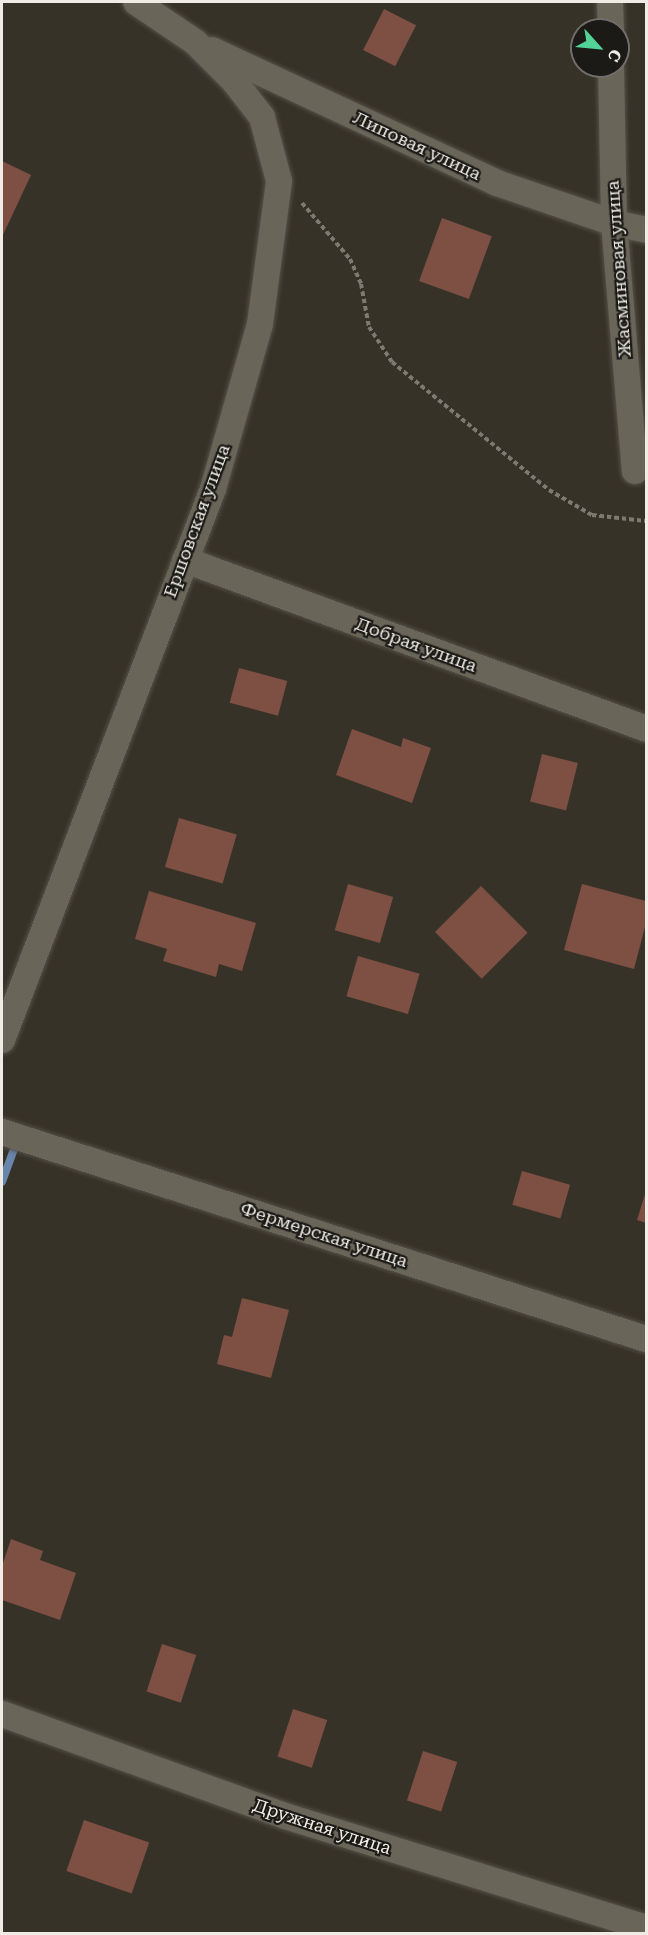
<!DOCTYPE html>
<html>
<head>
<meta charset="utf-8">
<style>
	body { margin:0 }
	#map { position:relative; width:648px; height:1935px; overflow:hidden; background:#373228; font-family:"Roboto Serif",serif }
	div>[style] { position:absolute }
	.stream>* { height:8px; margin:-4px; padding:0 4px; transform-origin:4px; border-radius:4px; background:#6885ab }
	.building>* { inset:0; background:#7e5043; transform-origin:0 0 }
	.path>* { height:4px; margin-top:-2px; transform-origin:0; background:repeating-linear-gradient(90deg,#7e7a71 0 4.5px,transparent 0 7.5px) }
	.roads { filter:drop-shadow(0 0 2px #545148) drop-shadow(0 0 2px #545148) }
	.street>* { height:26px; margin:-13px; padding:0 13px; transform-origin:13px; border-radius:13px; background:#696559 }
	span { translate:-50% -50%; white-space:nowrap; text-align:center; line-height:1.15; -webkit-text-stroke:4.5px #1c1a16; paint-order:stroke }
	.street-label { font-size:18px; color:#eeece5 }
	.frame { position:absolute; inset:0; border:3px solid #eeece5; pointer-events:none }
	.north { position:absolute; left:570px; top:18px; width:60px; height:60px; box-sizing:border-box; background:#1c1a16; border:2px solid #706e69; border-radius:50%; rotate:117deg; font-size:16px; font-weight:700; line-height:24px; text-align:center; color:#eeece5 }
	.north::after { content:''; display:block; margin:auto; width:21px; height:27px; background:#52d397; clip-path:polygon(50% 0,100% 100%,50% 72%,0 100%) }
</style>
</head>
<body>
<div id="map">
	<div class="stream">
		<i style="left:2px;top:1182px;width:35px;rotate:-70deg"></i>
	</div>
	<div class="building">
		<i style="left:384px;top:9px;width:36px;height:46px;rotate:27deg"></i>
		<i style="clip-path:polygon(2px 161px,31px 175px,2px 237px)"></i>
		<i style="left:442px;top:218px;width:53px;height:67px;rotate:20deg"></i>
		<i style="left:239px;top:668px;width:50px;height:36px;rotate:15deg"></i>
		<i style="clip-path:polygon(352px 729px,401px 747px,403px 738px,431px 748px,412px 803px,336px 775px)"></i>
		<i style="left:542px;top:754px;width:37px;height:49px;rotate:14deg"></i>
		<i style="left:179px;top:818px;width:60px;height:51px;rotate:16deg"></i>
		<i style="left:348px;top:884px;width:47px;height:48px;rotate:16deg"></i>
		<i style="clip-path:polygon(582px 884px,646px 901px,646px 923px,634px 969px,564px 950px)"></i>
		<i style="left:481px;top:886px;width:66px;height:65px;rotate:45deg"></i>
		<i style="clip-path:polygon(149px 891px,256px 923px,242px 971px,219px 964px,216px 977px,163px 961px,167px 949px,135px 939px)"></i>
		<i style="left:358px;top:956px;width:64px;height:42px;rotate:16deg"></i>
		<i style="left:522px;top:1171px;width:50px;height:35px;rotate:16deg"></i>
		<i style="clip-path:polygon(646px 1191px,646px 1223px,637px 1220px)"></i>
		<i style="clip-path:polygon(242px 1298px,289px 1310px,271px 1378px,217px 1364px,224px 1335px,232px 1337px)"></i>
		<i style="clip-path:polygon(11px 1539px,43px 1551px,40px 1560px,76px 1573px,60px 1620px,2px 1600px,2px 1566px)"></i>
		<i style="left:162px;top:1644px;width:36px;height:50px;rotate:18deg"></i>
		<i style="left:293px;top:1709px;width:36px;height:50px;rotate:18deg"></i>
		<i style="left:423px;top:1751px;width:36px;height:52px;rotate:18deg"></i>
		<i style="left:84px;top:1820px;width:69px;height:54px;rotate:19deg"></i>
	</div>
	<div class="path">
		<i style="left:302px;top:203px;width:74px;rotate:49.4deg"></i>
		<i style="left:350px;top:259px;width:27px;rotate:66deg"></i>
		<i style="left:361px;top:284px;width:44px;rotate:79.5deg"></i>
		<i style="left:369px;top:327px;width:42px;rotate:56.7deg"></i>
		<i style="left:392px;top:362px;width:203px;rotate:39.2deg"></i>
		<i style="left:549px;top:490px;width:50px;rotate:30.2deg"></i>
		<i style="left:592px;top:515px;width:54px;rotate:6.3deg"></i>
	</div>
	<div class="roads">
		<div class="street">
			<i style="left:610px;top:2px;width:28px;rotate:88deg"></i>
			<i style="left:212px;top:50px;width:315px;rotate:25deg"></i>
			<i style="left:497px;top:183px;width:124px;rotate:18.9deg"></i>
			<i style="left:614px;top:223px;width:33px;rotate:12deg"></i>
			<i style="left:611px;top:66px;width:157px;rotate:88.9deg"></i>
			<i style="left:614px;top:223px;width:249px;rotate:85.2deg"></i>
			<i style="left:185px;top:560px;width:491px;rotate:20.1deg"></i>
			<i style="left:2px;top:1040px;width:590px;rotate:-69.05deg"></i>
			<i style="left:213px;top:489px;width:172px;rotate:-74.1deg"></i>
			<i style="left:260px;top:324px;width:144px;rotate:-82.4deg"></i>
			<i style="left:279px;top:181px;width:66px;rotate:-104.9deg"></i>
			<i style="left:262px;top:117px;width:46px;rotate:-127.9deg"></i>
			<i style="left:234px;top:81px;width:55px;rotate:-135deg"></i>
			<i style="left:195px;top:42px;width:71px;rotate:-145.9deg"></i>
			<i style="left:2px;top:1132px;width:676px;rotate:17.82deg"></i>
			<i style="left:2px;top:1714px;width:301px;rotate:19.8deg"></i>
			<i style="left:285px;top:1816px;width:378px;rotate:17.2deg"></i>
		</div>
	</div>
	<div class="street-label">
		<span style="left:417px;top:146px;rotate:25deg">Липовая улица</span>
		<span style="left:619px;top:269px;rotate:-94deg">Жасминовая улица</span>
		<span style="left:197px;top:521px;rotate:-70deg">Ершовская улица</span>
		<span style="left:416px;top:645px;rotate:20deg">Добрая улица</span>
		<span style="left:324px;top:1235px;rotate:18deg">Фермерская улица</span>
		<span style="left:322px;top:1827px;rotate:18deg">Дружная улица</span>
	</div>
	<div class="frame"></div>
	<div class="north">С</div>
</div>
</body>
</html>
